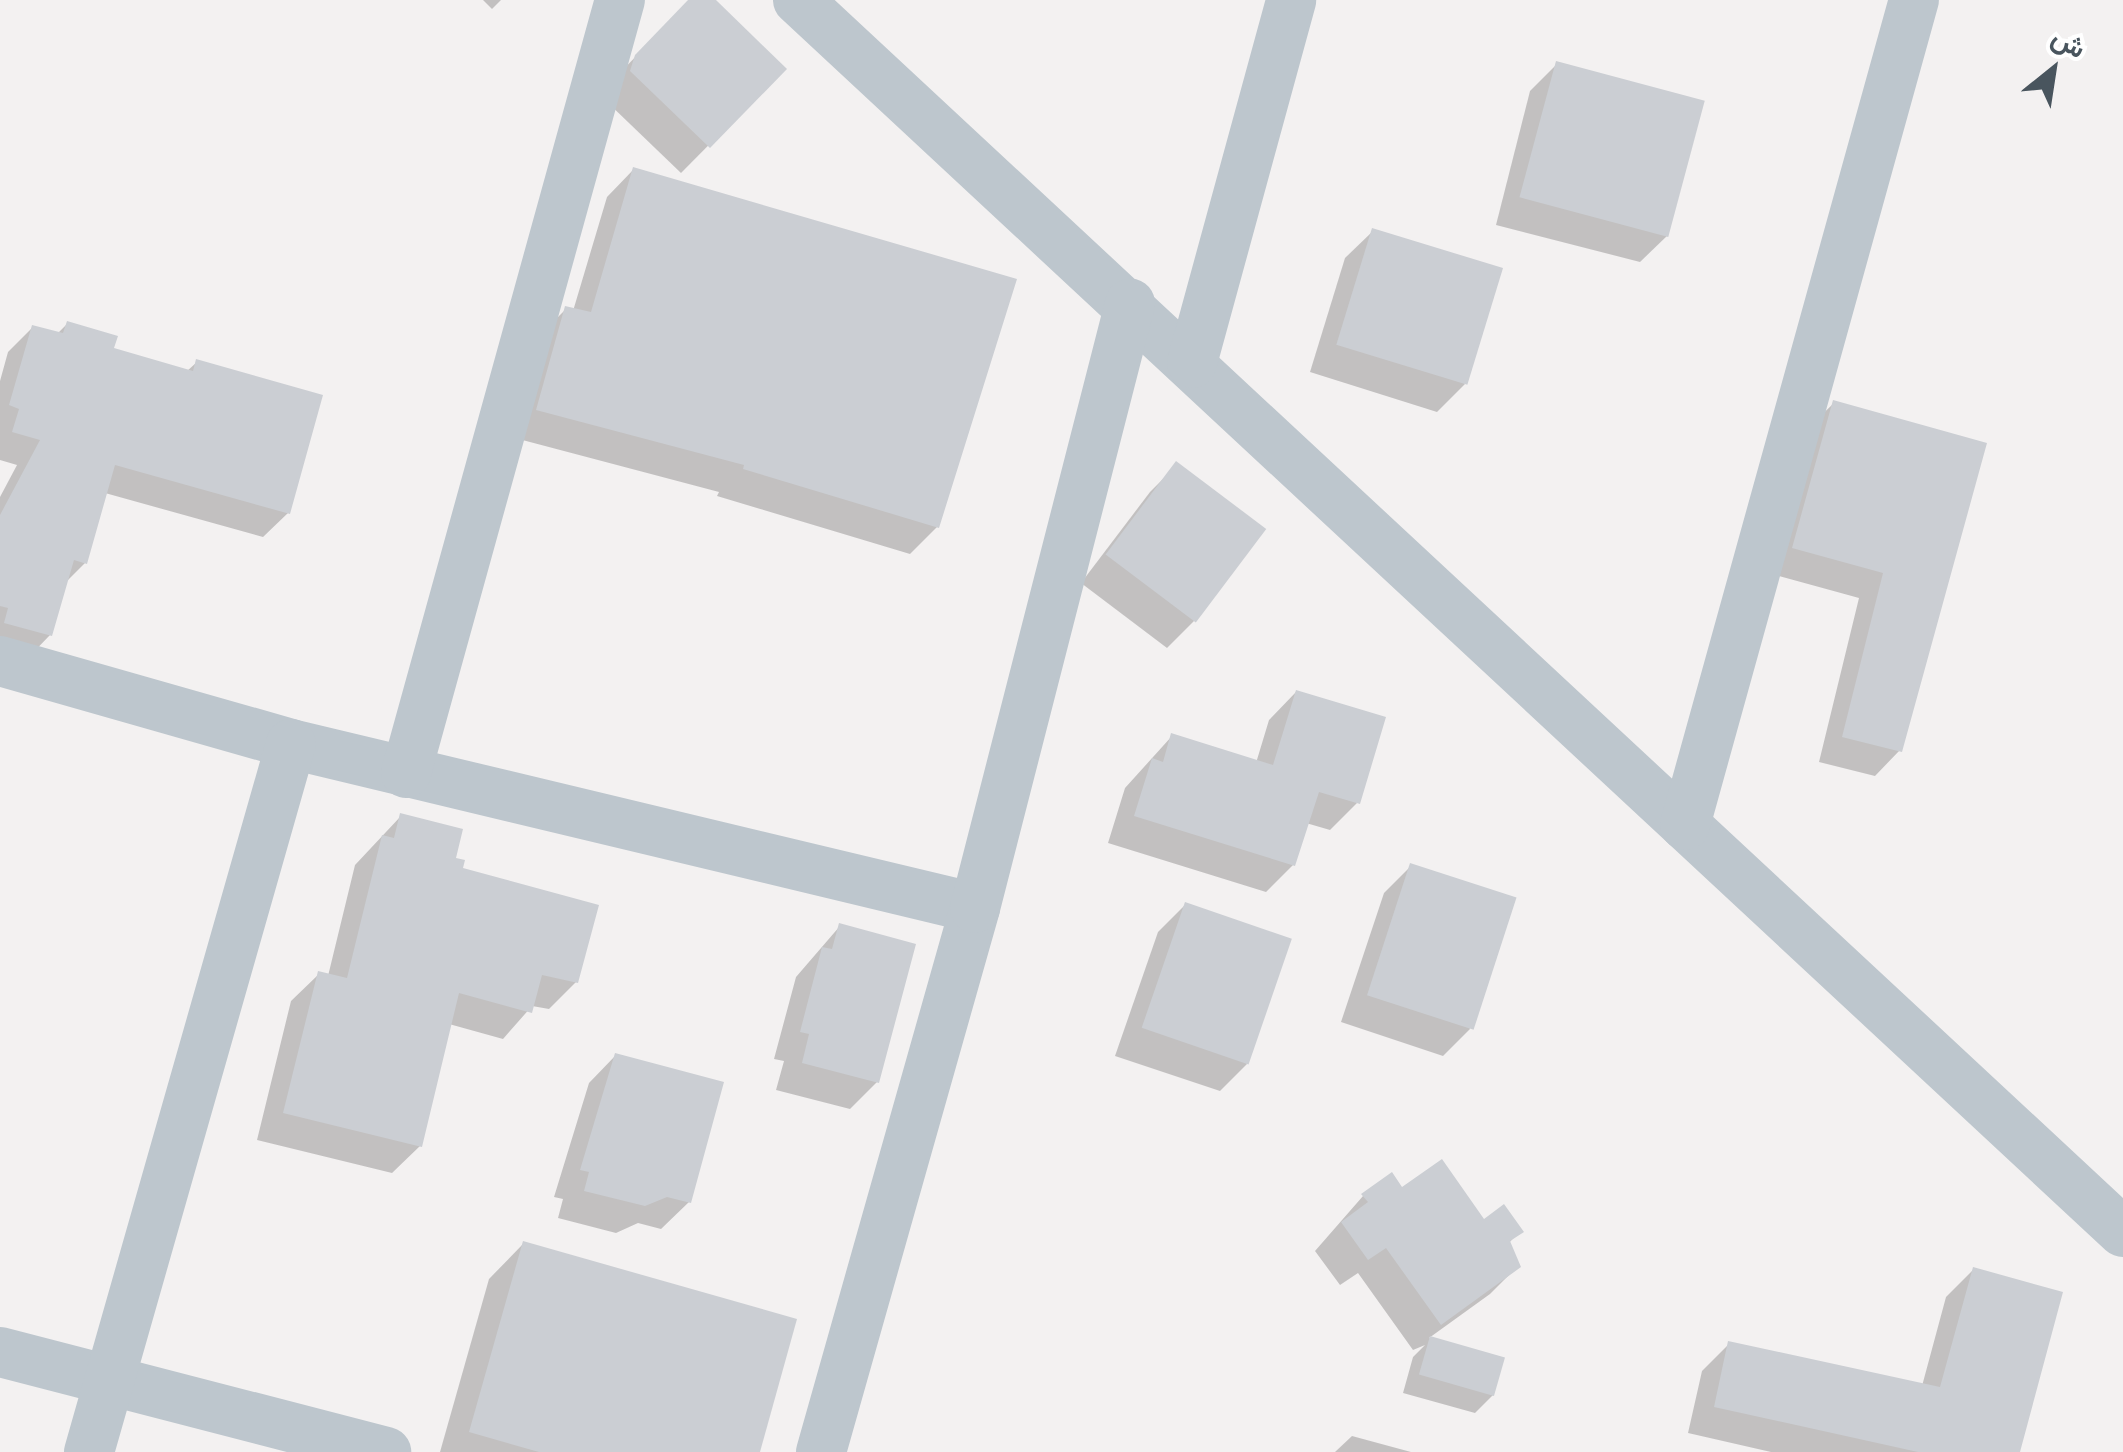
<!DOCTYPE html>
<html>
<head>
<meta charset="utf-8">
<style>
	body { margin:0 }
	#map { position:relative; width:2123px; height:1452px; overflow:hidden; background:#f3f1f1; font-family:"Alegreya Sans",Vazirmatn,sans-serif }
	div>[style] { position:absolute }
	.shadow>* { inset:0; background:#0003 }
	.building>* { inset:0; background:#cbced3; transform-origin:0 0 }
	.street>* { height:50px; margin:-25px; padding:0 25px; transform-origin:25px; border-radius:25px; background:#bdc6cd }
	span { translate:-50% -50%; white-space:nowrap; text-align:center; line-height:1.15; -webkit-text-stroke:9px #fff; paint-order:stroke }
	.north { position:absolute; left:2003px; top:20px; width:100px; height:100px; -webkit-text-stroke:8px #fff; paint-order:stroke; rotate:30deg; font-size:28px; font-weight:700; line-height:40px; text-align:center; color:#49555e }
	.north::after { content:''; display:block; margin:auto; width:35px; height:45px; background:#49555e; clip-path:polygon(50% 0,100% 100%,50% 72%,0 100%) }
</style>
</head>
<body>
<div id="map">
	<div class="shadow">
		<i style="clip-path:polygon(483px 0,501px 0,492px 9px)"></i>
		<i style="clip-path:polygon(691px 0,712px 0,784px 69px,681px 173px,604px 99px,608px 85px)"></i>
		<i style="clip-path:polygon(1557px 64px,1668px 235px,1640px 262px,1496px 225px,1530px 91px)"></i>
		<i style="clip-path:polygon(634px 169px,937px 527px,910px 554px,717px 496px,719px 492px,511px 437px,539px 336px,566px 309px,573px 311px,607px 197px)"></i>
		<i style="clip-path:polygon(1373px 231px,1465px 384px,1437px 412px,1310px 372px,1345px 258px)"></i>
		<i style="clip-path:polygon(67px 324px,111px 350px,186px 372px,197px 362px,288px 513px,263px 537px,105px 493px,85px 563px,65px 583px,50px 635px,26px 660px,0 653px,0 497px,17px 465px,0 460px,0 381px,8px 352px,33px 327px,57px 334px)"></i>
		<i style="clip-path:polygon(1834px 403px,1984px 445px,1900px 750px,1875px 776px,1819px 762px,1859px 598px,1768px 573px,1808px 428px)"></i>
		<i style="clip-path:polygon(1177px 465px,1194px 621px,1167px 648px,1081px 583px,1150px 492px)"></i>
		<i style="clip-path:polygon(1296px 692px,1357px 803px,1330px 830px,1306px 823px,1293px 865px,1266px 892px,1108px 843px,1125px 788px,1172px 736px,1256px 763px,1269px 720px)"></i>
		<i style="clip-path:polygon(401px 816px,453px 860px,576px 982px,549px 1009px,532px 1006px,503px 1039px,449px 1024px,420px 1146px,392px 1173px,257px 1140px,291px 1001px,319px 974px,328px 976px,355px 865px)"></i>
		<i style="clip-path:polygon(1411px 866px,1470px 1029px,1443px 1056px,1341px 1022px,1384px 893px)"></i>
		<i style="clip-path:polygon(1185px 905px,1247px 1064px,1220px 1091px,1115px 1056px,1158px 932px)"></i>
		<i style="clip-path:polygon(840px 926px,877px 1082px,850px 1109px,776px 1090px,784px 1061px,774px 1059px,796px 977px)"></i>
		<i style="clip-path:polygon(616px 1055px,689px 1202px,661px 1229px,638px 1223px,616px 1233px,558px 1218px,563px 1199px,554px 1197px,589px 1083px)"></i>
		<i style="clip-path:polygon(1402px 1190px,1483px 1222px,1520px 1231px,1508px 1244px,1518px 1266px,1490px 1294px,1429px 1338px,1502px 1359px,1493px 1395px,1475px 1413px,1403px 1393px,1413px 1357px,1425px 1345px,1413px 1350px,1358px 1273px,1340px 1285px,1315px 1251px,1363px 1196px)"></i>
		<i style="clip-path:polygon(524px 1243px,757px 1452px,440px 1452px,489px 1279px)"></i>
		<i style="clip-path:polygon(1973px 1270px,2017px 1452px,1771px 1452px,1688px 1433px,1702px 1371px,1729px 1344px,1922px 1386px,1946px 1297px)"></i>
		<i style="clip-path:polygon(1352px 1436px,1411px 1452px,1335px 1452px)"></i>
	</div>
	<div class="building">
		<i style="clip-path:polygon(688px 0,716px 0,787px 69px,710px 148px,630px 71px,635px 55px)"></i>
		<i style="left:1556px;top:61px;width:154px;height:141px;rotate:15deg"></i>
		<i style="clip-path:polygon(633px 167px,1017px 279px,939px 528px,743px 469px,744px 465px,536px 410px,565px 306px,591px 312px)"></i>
		<i style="left:1372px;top:228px;width:137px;height:122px;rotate:17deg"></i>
		<i style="clip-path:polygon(67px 321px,118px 336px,114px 348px,193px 371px,196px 359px,323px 395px,290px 514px,115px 465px,87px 564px,74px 560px,52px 636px,4px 623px,8px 608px,0 606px,0 515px,40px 440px,12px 432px,19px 409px,9px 405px,32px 325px,63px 333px)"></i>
		<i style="clip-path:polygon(1833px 400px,1987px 443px,1902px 752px,1842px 737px,1883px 573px,1792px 548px)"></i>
		<i style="left:1176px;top:461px;width:113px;height:117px;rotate:37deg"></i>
		<i style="clip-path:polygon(1296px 690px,1386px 717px,1360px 804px,1319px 792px,1295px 866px,1134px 816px,1152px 758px,1163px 762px,1171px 733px,1273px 765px)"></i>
		<i style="clip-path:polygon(400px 813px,463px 829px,456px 858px,465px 860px,463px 868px,599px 905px,578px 983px,542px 975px,532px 1013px,459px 993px,422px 1147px,283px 1113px,318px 971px,347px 978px,382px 835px,394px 838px)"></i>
		<i style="left:1410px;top:863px;width:112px;height:139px;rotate:18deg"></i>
		<i style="left:1185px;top:902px;width:113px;height:133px;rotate:19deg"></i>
		<i style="clip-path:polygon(839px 923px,916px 944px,879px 1083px,802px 1063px,809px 1034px,800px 1032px,822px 947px,832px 949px)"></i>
		<i style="clip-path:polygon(615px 1053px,724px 1082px,691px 1203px,667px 1197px,645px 1206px,584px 1191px,589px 1172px,580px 1170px)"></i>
		<i style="clip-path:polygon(1442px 1159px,1484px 1219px,1504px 1204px,1524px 1232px,1510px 1241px,1521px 1267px,1441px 1325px,1386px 1248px,1368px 1260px,1341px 1222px,1368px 1202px,1361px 1194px,1392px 1172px,1402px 1187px)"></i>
		<i style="clip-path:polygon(523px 1241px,797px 1319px,760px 1452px,539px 1452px,469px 1432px)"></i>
		<i style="clip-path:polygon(1973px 1267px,2063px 1292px,2020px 1452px,1918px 1452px,1714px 1407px,1728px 1341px,1940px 1387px)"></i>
		<i style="left:1430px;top:1336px;width:78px;height:40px;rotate:16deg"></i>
	</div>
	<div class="street">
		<i style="left:798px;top:0;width:1809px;rotate:42.92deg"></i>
		<i style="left:1192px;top:363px;width:376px;rotate:-74.7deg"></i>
		<i style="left:0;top:661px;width:303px;rotate:15.9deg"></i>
		<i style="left:291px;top:744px;width:703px;rotate:13.48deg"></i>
		<i style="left:406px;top:773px;width:802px;rotate:-74.53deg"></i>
		<i style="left:1685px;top:825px;width:856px;rotate:-74.49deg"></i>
		<i style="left:0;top:1352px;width:399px;rotate:14.5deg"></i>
		<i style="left:89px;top:1452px;width:736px;rotate:-74.08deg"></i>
		<i style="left:821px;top:1452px;width:565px;rotate:-74.19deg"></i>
		<i style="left:975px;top:908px;width:624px;rotate:-75.61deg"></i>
	</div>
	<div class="north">ش</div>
</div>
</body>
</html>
